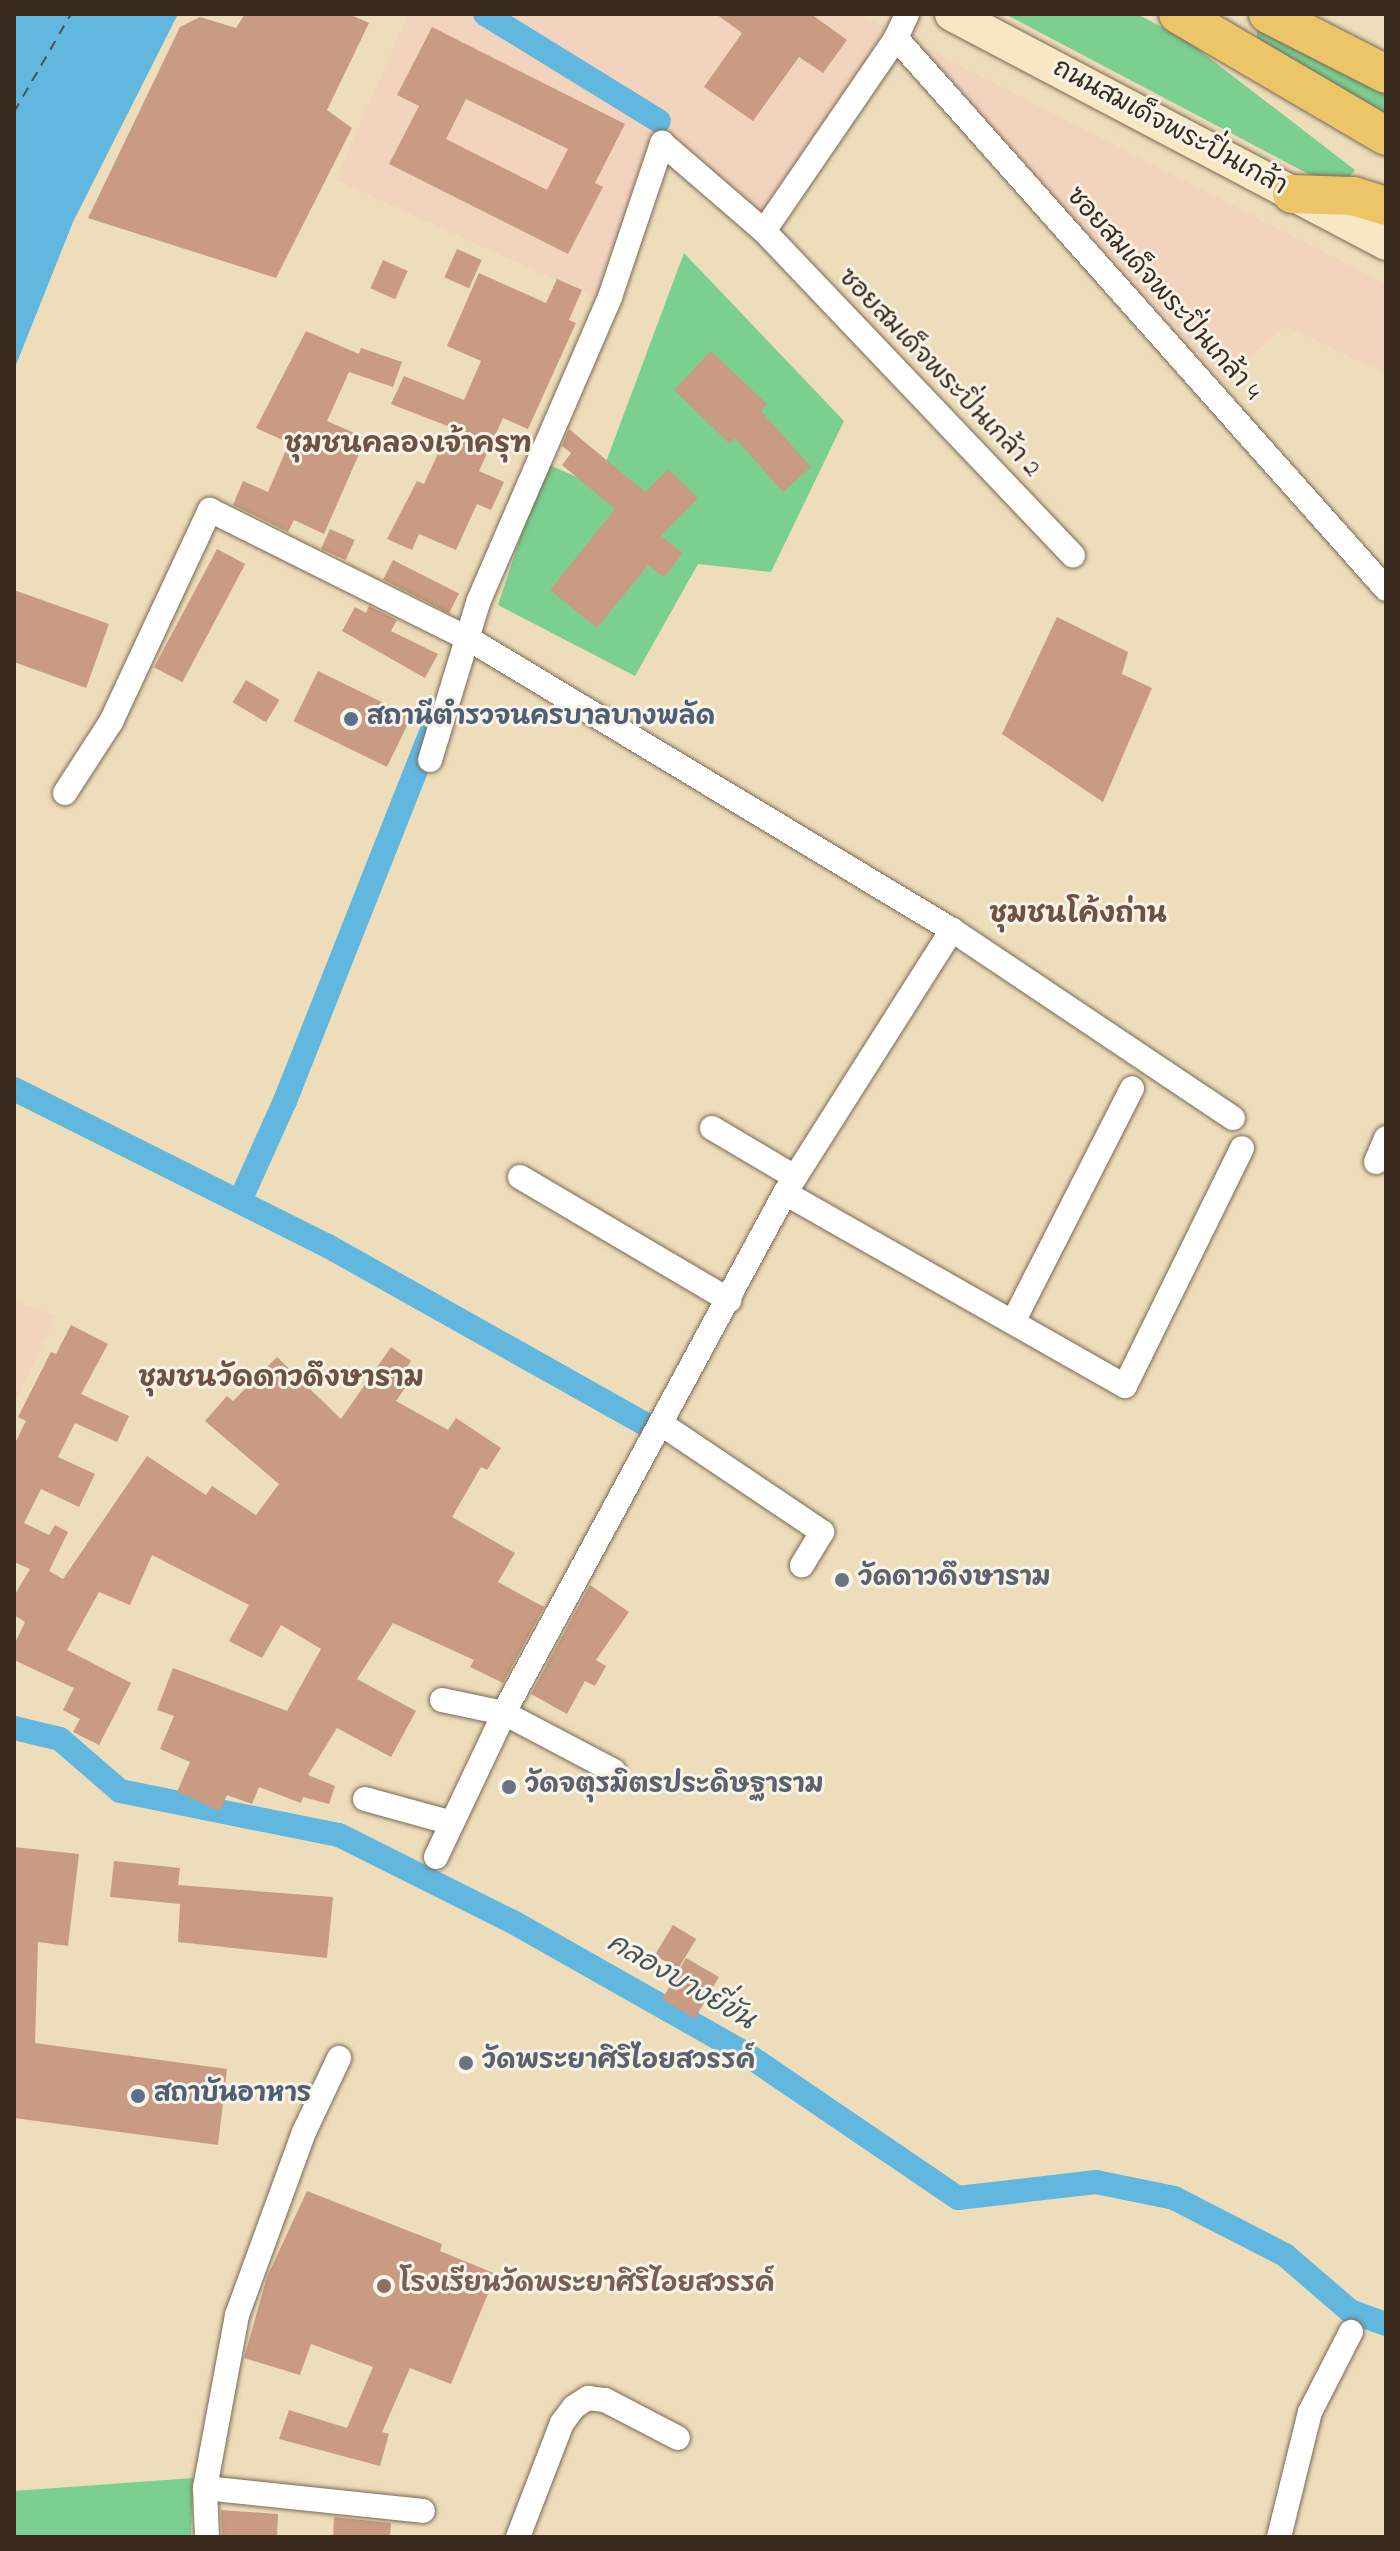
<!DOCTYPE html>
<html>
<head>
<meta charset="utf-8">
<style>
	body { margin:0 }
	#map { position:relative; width:1400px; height:2551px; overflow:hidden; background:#eeddba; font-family:"Indie Flower","Playpen Sans Thai",sans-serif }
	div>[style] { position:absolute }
	.built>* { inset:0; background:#f2d4be }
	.green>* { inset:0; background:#7bcf91 }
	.water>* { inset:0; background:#61b7de }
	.canal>* { height:24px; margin:-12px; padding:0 12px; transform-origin:12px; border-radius:12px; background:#61b7de }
	.ferry>* { height:2px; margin-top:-1px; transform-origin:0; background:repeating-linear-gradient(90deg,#465458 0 10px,transparent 0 18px) }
	.building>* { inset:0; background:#c99b83; transform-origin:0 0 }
	.roads { filter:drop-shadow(0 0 2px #7a6955) drop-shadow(0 0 2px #7a6955) }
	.street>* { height:24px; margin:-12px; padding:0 12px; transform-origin:12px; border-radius:12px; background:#fff }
	.secondary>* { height:34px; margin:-17px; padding:0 17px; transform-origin:17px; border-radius:17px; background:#f7e8c3 }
	.primary>* { height:38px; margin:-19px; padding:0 19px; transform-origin:19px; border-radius:19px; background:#ecc569 }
	.dots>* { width:22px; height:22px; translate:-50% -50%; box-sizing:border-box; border:4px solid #f7f3e8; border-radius:50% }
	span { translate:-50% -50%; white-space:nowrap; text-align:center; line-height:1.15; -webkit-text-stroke:6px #f7f3e8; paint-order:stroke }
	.street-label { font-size:26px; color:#3b2a1e }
	.service-label { font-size:26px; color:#4e5e75; font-weight:700 }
	.left { translate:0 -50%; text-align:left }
	.worship-label { font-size:26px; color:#5b616d; font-weight:700 }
	.education-label { font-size:26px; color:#785e54; font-weight:700 }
	.neighbourhood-label { font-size:28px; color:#6d5241; font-weight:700 }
	.water-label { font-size:28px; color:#465458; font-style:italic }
	.frame { position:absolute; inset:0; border:16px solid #3b2a1e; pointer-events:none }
</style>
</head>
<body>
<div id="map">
	<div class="built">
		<i style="clip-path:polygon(408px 14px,859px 14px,1386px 284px,1386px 374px,1286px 326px,1222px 381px,900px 50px,748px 237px,668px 161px,615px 307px,336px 180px)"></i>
		<i style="clip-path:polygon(14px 1301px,56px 1316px,14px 1404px)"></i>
	</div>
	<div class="green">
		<i style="clip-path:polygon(1005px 14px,1137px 14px,1186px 40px,1355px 170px,1339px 190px)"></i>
		<i style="clip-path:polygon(1257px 27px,1386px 90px,1386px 116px,1257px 46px)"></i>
		<i style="clip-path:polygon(684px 253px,844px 421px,771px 572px,698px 564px,635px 676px,498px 605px,545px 463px,597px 486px)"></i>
		<i style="clip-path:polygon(193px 2478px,191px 2537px,14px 2537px,14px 2491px)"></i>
	</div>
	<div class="water">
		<i style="clip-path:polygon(14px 14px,178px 14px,73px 222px,14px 370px)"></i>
	</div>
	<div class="canal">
		<i style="left:485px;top:14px;width:204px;rotate:31.6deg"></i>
		<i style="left:14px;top:1089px;width:349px;rotate:26.6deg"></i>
		<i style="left:326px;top:1245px;width:368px;rotate:29.3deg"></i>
		<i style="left:240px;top:1201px;width:110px;rotate:-65.8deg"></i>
		<i style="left:285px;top:1101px;width:396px;rotate:-68.4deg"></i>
		<i style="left:14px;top:1728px;width:47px;rotate:13.4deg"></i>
		<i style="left:60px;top:1739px;width:79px;rotate:40.9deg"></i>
		<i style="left:120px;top:1791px;width:223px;rotate:11.4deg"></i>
		<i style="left:339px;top:1835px;width:195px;rotate:26.6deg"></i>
		<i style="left:513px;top:1922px;width:268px;rotate:29.5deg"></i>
		<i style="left:746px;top:2054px;width:256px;rotate:34.2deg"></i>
		<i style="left:958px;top:2198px;width:139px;rotate:-6.6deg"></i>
		<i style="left:1096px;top:2182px;width:80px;rotate:11.6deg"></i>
		<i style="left:1174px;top:2198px;width:125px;rotate:27.2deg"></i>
		<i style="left:1285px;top:2255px;width:86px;rotate:40.7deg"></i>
		<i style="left:1350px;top:2311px;width:38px;rotate:20deg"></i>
	</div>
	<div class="ferry">
		<i style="left:14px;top:112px;width:113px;rotate:-59.8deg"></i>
	</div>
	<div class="building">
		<i style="clip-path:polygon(245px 14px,349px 14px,369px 23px,327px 110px,352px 128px,276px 278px,88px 218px,180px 27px,200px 17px,236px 28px)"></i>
		<i style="clip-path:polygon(716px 14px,811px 14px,847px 40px,823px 73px,799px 57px,753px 121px,704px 87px,742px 33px)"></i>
		<i style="clip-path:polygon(evenodd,432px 27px,625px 124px,595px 183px,603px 187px,568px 254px,389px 164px,419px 106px,397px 95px,432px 27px,466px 99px,568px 149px,547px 190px,446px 139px,466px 99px)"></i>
		<i style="left:457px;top:249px;width:27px;height:31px;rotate:24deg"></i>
		<i style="left:383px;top:260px;width:27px;height:31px;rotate:24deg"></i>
		<i style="clip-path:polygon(479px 273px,546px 303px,557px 279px,582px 290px,569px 320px,576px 323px,528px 429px,503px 418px,479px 471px,504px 482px,491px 510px,477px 504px,456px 550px,419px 534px,412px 550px,387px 539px,417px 481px,424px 484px,450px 427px,391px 404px,404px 376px,464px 400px,481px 361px,447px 346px)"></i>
		<i style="clip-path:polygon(306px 331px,359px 354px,361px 348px,402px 362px,393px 387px,349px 372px,327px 421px,366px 438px,324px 534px,294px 520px,288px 532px,233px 505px,243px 481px,268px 492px,289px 443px,256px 428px)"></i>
		<i style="clip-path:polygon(711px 351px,767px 404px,761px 411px,811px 467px,783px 492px,735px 438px,730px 444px,674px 390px)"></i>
		<i style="clip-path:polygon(569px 429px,645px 492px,668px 469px,698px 498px,661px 536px,683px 553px,664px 577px,648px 565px,597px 628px,550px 590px,615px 509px,562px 465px,571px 453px,562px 446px)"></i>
		<i style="left:330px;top:529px;width:27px;height:22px;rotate:24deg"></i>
		<i style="left:217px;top:549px;width:32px;height:134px;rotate:28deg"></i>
		<i style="left:393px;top:560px;width:74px;height:22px;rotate:27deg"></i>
		<i style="clip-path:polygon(14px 590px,109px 624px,86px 688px,14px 662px)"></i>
		<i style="clip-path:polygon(369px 606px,397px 620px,391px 631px,438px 654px,425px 678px,342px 631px,355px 607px,366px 613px)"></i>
		<i style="clip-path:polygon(1057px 617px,1128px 652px,1122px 674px,1152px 688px,1103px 802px,1002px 734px)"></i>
		<i style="left:318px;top:671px;width:104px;height:56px;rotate:26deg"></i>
		<i style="left:246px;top:680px;width:39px;height:26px;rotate:31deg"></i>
		<i style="clip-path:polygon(71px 1325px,108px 1344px,81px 1394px,129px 1416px,117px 1442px,75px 1423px,58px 1457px,95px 1474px,79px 1507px,41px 1489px,24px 1523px,49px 1535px,55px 1525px,68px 1532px,49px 1571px,63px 1579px,147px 1456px,206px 1495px,212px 1486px,256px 1515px,279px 1484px,205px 1421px,227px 1396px,233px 1401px,277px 1357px,341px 1419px,391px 1347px,411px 1361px,406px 1369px,414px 1375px,396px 1401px,448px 1430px,456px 1418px,501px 1448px,487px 1470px,481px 1467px,452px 1517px,515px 1553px,498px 1582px,544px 1607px,503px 1683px,470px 1667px,474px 1660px,393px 1623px,357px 1679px,416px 1711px,391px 1757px,337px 1728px,308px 1775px,335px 1786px,329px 1804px,303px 1797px,301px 1803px,259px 1787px,252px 1804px,227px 1795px,220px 1811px,177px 1792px,190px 1762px,160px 1749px,174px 1716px,157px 1710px,173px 1668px,287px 1711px,321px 1649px,281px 1625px,262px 1658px,229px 1641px,249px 1605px,152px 1555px,130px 1605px,99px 1592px,67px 1650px,131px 1683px,99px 1745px,73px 1732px,80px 1719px,63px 1710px,74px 1688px,14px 1660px,14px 1645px,25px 1622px,14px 1615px,14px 1596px,30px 1569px,14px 1562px,14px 1445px,26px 1421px,18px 1417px,51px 1352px,56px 1354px)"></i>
		<i style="clip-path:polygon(590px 1585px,629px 1612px,596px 1660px,606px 1666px,595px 1686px,585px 1681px,567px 1714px,531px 1694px)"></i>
		<i style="clip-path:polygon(14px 1847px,79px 1854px,68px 1946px,38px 1942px,35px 2043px,227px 2069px,218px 2145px,14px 2118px)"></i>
		<i style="clip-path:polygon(114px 1861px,180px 1868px,178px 1885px,333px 1897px,327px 1958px,178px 1942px,180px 1904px,110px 1897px)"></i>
		<i style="left:673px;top:1925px;width:27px;height:35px;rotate:31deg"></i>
		<i style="left:686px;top:1958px;width:38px;height:48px;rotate:30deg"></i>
		<i style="clip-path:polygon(307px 2191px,442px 2244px,440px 2251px,496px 2274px,451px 2384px,410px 2368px,382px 2432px,389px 2434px,380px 2466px,279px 2439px,289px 2410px,347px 2428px,373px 2367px,311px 2344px,300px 2375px,244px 2358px,267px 2277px)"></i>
		<i style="clip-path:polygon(221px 2510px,278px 2514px,277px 2537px,222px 2537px)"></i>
		<i style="clip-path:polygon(334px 2517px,391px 2523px,390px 2537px,333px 2537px)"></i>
	</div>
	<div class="roads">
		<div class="street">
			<i style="left:896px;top:38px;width:737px;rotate:48.35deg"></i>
			<i style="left:764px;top:231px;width:234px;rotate:-55.6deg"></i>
			<i style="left:896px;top:38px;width:26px;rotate:-65deg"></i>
			<i style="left:430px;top:760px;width:167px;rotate:-73deg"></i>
			<i style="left:479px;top:600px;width:330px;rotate:-66.6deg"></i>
			<i style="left:610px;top:297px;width:163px;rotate:-71.3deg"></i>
			<i style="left:662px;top:143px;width:135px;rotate:40.8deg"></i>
			<i style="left:764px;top:231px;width:448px;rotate:46.4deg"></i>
			<i style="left:65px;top:793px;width:85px;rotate:-57.1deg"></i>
			<i style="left:111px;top:722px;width:234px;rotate:-65deg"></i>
			<i style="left:210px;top:510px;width:289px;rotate:26.5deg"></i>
			<i style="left:469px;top:639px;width:564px;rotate:31.07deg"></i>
			<i style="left:952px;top:930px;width:338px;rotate:33.8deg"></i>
			<i style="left:712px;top:1128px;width:96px;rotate:30.6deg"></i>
			<i style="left:1376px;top:1162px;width:26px;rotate:-67deg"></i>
			<i style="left:520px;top:1177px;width:243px;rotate:30.5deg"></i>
			<i style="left:785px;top:1193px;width:391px;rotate:29.6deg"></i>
			<i style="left:1125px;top:1386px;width:265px;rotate:-63.8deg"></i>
			<i style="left:1014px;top:1320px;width:260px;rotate:-63deg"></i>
			<i style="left:663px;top:1425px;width:192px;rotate:33.9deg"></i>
			<i style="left:822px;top:1532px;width:39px;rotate:121deg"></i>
			<i style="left:442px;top:1700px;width:63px;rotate:11.8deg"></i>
			<i style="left:504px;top:1713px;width:124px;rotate:27.8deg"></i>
			<i style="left:365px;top:1799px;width:90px;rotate:15.4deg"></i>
			<i style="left:436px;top:1857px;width:170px;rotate:-64.6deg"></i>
			<i style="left:509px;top:1703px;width:580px;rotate:-61.58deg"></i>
			<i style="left:785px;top:1193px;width:312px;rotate:-57.6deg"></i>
			<i style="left:205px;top:2488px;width:219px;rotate:6deg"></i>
			<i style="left:207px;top:2537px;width:49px;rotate:-92.3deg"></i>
			<i style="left:205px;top:2488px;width:176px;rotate:-79.5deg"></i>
			<i style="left:237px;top:2315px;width:195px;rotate:-69.9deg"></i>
			<i style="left:304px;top:2132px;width:82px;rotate:-64.7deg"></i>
			<i style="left:518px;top:2537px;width:122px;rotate:-68.9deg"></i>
			<i style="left:562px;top:2423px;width:20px;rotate:-53deg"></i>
			<i style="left:574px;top:2407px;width:17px;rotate:-33deg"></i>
			<i style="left:588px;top:2398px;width:17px;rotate:7deg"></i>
			<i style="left:605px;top:2400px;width:82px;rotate:27.5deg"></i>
			<i style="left:1279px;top:2537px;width:129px;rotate:-76.1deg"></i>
			<i style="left:1310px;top:2412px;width:90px;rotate:-62.9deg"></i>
		</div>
		<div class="secondary">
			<i style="left:952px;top:14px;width:491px;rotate:27.8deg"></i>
		</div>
		<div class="primary">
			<i style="left:1178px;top:14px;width:241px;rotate:30.4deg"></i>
			<i style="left:1268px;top:14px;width:132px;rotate:27deg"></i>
			<i style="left:1292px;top:194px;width:61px;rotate:1.9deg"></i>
			<i style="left:1353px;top:196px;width:34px;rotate:17deg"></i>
		</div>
	</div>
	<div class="dots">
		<i style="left:351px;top:719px;background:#5c6f8a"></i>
		<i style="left:842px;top:1580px;background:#6b7280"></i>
		<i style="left:509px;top:1787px;background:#6b7280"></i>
		<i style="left:466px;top:2063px;background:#6b7280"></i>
		<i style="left:138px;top:2096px;background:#5c6f8a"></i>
		<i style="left:384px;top:2286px;background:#8d6e63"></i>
	</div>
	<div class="street-label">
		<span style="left:1169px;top:129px;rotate:28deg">ถนนสมเด็จพระปิ่นเกล้า</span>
		<span style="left:1162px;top:295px;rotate:48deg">ซอยสมเด็จพระปิ่นเกล้า 4</span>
		<span style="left:938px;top:374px;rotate:46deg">ซอยสมเด็จพระปิ่นเกล้า 2</span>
	</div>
	<div class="service-label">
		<span class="left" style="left:367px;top:719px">สถานีตำรวจนครบาลบางพลัด</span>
		<span class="left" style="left:154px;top:2096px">สถาบันอาหาร</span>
	</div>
	<div class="worship-label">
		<span class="left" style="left:858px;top:1580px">วัดดาวดึงษาราม</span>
		<span class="left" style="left:525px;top:1787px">วัดจตุรมิตรประดิษฐาราม</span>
		<span class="left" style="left:482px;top:2063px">วัดพระยาศิริไอยสวรรค์</span>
	</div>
	<div class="education-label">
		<span class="left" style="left:400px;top:2286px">โรงเรียนวัดพระยาศิริไอยสวรรค์</span>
	</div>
	<div class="neighbourhood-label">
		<span style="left:408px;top:446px">ชุมชนคลองเจ้าครุฑ</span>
		<span style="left:1078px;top:916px">ชุมชนโค้งถ่าน</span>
		<span style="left:281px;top:1380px">ชุมชนวัดดาวดึงษาราม</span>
	</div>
	<div class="water-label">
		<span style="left:680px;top:1983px;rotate:30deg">คลองบางยี่ขัน</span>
	</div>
	<div class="frame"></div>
</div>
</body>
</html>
